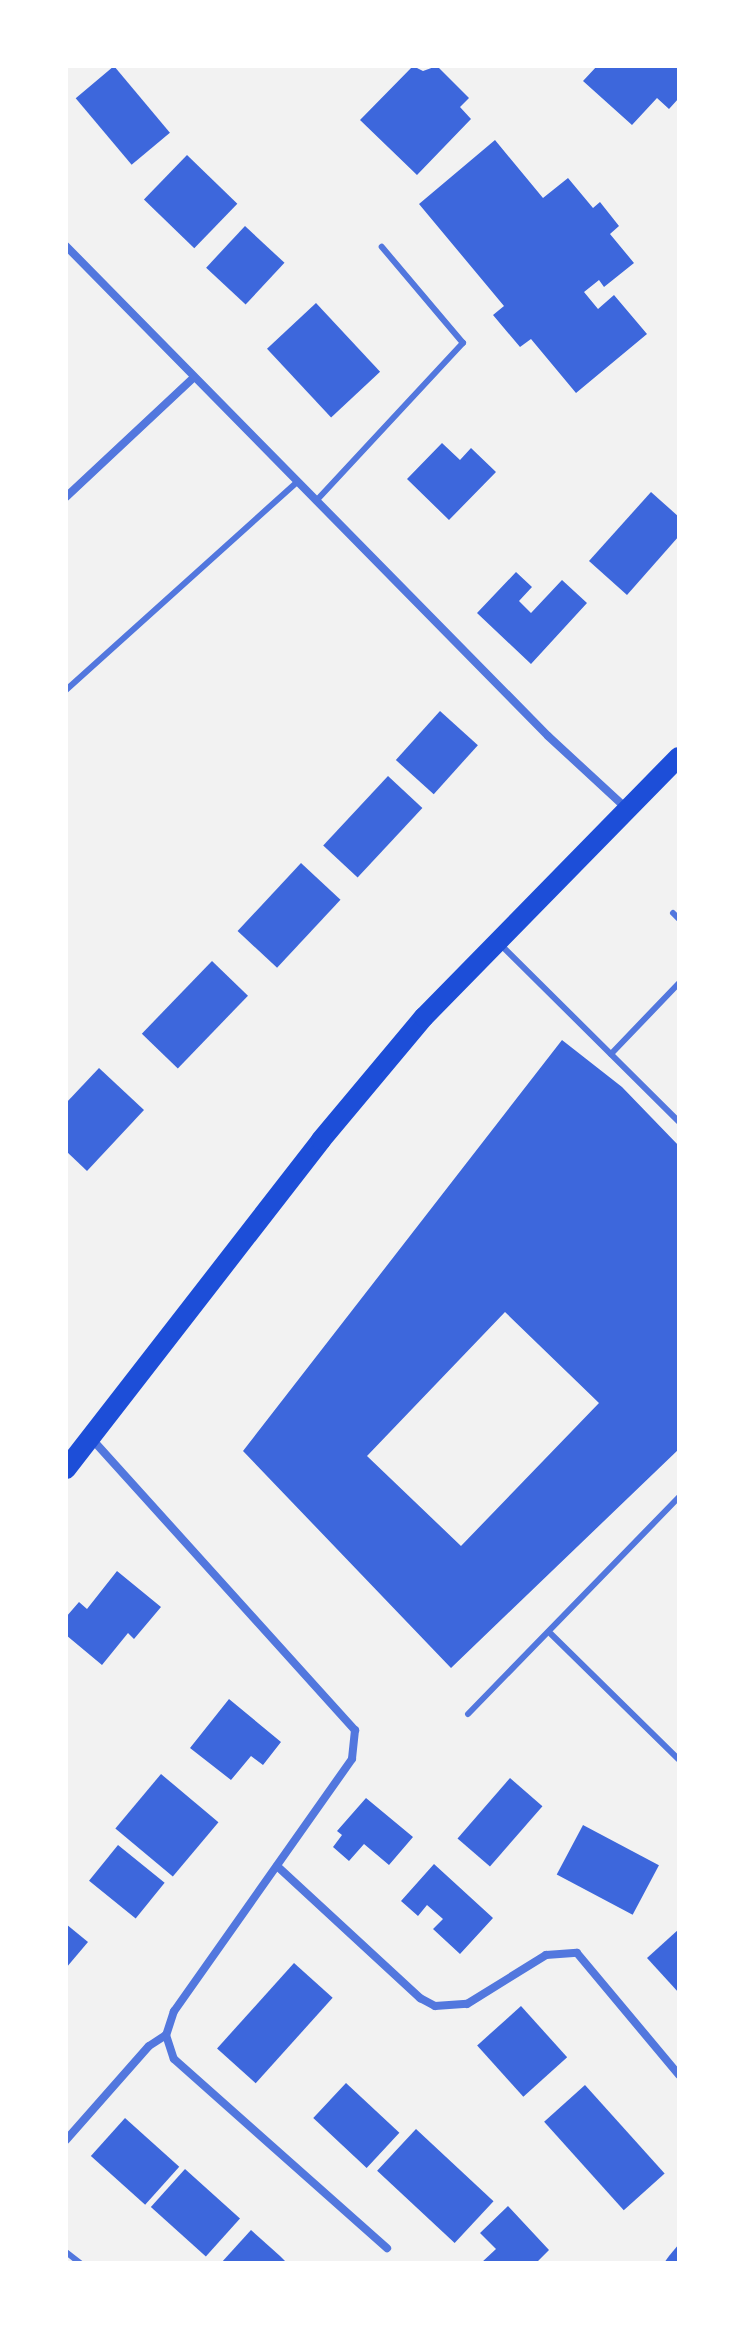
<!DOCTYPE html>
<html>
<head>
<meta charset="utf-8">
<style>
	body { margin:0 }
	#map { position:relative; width:745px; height:2329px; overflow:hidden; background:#f2f2f2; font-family:"Exo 2",sans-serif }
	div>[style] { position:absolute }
	.building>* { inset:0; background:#3d67dc; transform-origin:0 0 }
	.service>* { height:6px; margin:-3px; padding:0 3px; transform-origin:3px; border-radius:3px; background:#5277de }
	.minor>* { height:8px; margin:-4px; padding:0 4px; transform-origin:4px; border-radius:4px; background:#5277de }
	.primary>* { height:20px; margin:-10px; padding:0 10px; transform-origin:10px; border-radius:10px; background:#1d4ed8 }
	span { translate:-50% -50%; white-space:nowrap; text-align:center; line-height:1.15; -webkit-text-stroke:6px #fff; paint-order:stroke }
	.frame { position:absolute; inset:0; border:68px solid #fff; pointer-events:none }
</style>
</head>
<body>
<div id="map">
	<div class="building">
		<i style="left:114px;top:66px;width:87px;height:50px;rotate:50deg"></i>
		<i style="clip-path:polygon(413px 66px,423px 71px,437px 66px,469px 98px,460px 107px,471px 119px,417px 175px,360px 120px)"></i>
		<i style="clip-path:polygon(597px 66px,679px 66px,679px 98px,669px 109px,657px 98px,632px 125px,583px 81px)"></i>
		<i style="clip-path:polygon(495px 140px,543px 198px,568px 178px,593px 208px,600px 202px,619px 226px,610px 234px,634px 263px,604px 287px,599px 280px,584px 292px,598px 309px,614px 295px,647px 334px,576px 393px,531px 339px,520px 347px,493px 315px,504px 306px,419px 204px)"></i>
		<i style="left:187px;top:155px;width:70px;height:62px;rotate:44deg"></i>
		<i style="left:245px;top:226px;width:54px;height:57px;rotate:43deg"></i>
		<i style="left:316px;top:303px;width:94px;height:67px;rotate:47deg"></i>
		<i style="clip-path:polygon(442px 443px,460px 460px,471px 448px,496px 472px,449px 520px,407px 479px)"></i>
		<i style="clip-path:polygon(651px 492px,679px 517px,679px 536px,627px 595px,589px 561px)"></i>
		<i style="clip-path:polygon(516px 572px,532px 587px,519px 601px,531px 613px,562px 580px,587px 603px,531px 664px,477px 613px)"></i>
		<i style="left:440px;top:711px;width:51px;height:66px;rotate:42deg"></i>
		<i style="left:388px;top:776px;width:47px;height:95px;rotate:43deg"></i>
		<i style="left:301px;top:863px;width:54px;height:93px;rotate:43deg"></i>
		<i style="left:212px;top:961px;width:50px;height:101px;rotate:44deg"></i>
		<i style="clip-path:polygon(evenodd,562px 1040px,622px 1087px,679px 1146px,679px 1449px,451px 1668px,243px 1451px,562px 1040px,505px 1312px,599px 1403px,461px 1546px,367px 1456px,505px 1312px)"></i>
		<i style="clip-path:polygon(99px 1068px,144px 1110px,87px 1171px,66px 1151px,66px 1103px)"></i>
		<i style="clip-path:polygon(117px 1571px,161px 1607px,134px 1639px,128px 1633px,102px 1665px,66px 1635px,66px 1617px,79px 1602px,87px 1609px)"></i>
		<i style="clip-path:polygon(229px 1699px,281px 1742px,263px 1765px,251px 1756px,231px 1780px,190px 1748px)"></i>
		<i style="left:161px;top:1774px;width:75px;height:71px;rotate:40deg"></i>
		<i style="left:510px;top:1778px;width:43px;height:80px;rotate:41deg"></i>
		<i style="clip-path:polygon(366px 1798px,413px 1837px,389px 1865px,364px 1844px,349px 1861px,333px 1847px,342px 1835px,337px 1831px)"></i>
		<i style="left:583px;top:1825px;width:86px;height:56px;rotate:28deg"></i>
		<i style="left:118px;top:1845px;width:60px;height:46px;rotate:39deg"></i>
		<i style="clip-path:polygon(434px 1864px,493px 1918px,460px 1954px,433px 1929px,443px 1919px,427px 1905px,418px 1916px,401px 1901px)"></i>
		<i style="clip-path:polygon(66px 1924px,88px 1942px,66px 1968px)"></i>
		<i style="clip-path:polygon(679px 1929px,679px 1993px,647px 1958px)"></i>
		<i style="left:294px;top:1963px;width:52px;height:115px;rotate:42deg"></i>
		<i style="left:521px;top:2006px;width:69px;height:59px;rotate:48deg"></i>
		<i style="left:346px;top:2083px;width:73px;height:48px;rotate:43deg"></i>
		<i style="left:585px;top:2085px;width:119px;height:55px;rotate:48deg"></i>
		<i style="left:125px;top:2118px;width:73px;height:51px;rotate:42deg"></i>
		<i style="left:416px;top:2129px;width:106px;height:57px;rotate:43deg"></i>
		<i style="left:185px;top:2169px;width:74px;height:51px;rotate:42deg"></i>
		<i style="clip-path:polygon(508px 2206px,549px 2250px,536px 2263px,481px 2263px,496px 2249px,480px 2233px)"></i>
		<i style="clip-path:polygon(251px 2230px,280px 2256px,287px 2263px,221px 2263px)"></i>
		<i style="clip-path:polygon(679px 2244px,679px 2263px,664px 2263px,669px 2256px)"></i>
	</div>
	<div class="service">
		<i style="left:316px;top:501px;width:216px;rotate:-47.1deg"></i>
		<i style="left:463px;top:343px;width:126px;rotate:-130.2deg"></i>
		<i style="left:66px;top:690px;width:311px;rotate:-42deg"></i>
		<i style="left:673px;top:913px;width:8px;rotate:45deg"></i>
		<i style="left:500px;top:944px;width:252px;rotate:44.8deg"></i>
		<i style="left:611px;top:1054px;width:98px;rotate:-46.2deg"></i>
		<i style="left:551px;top:1634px;width:180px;rotate:44.5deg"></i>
		<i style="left:468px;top:1714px;width:303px;rotate:-45.8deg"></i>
		<i style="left:66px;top:2252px;width:18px;rotate:38deg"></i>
	</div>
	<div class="minor">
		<i style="left:66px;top:246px;width:687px;rotate:45.47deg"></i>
		<i style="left:548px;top:736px;width:108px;rotate:42.7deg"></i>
		<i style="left:66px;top:497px;width:174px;rotate:-43.1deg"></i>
		<i style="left:91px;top:1438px;width:394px;rotate:47.9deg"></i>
		<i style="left:355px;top:1730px;width:29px;rotate:96deg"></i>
		<i style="left:352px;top:1759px;width:309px;rotate:125.2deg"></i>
		<i style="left:174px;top:2011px;width:25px;rotate:108deg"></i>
		<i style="left:166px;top:2035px;width:25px;rotate:72deg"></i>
		<i style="left:174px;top:2059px;width:285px;rotate:41.6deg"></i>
		<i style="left:277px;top:1866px;width:195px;rotate:42.7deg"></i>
		<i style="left:420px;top:1998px;width:17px;rotate:28deg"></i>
		<i style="left:435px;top:2006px;width:32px;rotate:-4deg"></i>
		<i style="left:467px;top:2004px;width:93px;rotate:-31.8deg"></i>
		<i style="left:546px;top:1955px;width:31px;rotate:-4deg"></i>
		<i style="left:577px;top:1953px;width:159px;rotate:50.1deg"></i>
		<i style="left:66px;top:2140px;width:125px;rotate:-48.6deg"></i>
		<i style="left:149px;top:2046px;width:20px;rotate:-33deg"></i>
	</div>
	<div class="primary">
		<i style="left:66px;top:1469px;width:416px;rotate:-52.2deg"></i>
		<i style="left:321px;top:1140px;width:160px;rotate:-50.1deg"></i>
		<i style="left:424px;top:1017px;width:364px;rotate:-45.6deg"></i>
	</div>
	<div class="frame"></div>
</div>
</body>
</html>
